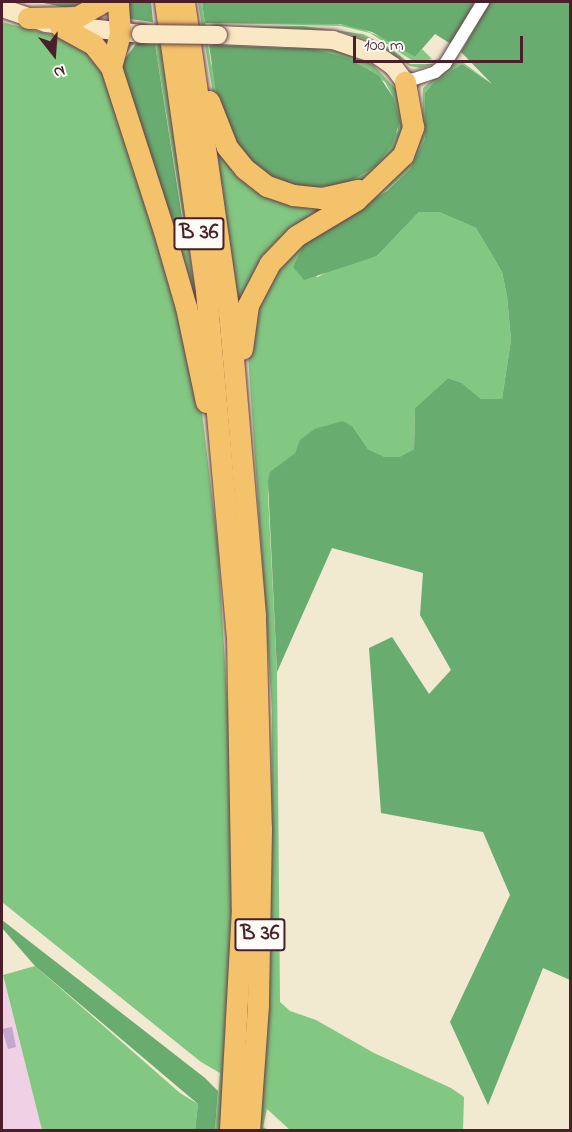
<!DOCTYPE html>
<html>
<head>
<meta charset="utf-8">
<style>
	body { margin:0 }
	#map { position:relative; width:572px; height:1132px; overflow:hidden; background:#f1e9d0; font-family:"Indie Flower",sans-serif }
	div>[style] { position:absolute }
	.built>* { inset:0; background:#f0d0e4 }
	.green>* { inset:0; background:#82c782 }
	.forest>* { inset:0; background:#69ac70 }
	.building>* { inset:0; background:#c4a7cf }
	.roads { filter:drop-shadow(0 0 2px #633d44) drop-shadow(0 0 2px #633d44) }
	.minor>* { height:12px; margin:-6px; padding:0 6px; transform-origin:6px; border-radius:6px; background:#fff }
	.secondary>* { height:18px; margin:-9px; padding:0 9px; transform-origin:9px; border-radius:9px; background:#fae7c3 }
	.trunk>* { height:21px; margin:-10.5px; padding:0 10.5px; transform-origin:10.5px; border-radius:10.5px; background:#f3c26a }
	.bridges { filter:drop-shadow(0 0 2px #633d44) drop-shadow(0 0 2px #633d44) }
	.secondary-bridge>* { height:18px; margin:-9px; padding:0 9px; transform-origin:9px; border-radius:9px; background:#fae7c3 }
	span { translate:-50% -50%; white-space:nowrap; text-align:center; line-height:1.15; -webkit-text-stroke:4.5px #fdfcf7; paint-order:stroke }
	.shield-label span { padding:2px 4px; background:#fdfcf7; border:2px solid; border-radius:4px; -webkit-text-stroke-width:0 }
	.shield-label { font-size:22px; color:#4a1f2b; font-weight:700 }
	.frame { position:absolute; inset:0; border:3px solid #4a1f2b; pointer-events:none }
	.north { position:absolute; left:24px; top:24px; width:60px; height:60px; -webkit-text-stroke:4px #fdfcf7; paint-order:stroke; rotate:163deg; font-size:16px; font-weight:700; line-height:24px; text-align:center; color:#4a1f2b }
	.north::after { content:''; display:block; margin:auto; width:21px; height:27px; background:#4a1f2b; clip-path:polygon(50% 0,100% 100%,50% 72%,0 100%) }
	.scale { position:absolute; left:353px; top:36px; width:170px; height:27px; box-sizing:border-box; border:3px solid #4a1f2b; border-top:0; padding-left:8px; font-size:18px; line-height:21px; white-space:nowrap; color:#4a1f2b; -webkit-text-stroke:4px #fdfcf7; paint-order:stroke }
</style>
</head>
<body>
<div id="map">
	<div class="built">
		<i style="clip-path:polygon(2px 973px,42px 1130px,2px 1130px)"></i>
	</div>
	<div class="green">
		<i style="clip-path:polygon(198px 2px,202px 2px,211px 64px,346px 184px,375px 167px,398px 130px,393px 97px,385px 82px,348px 58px,285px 47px,226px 45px,228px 42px,314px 47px,338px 51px,373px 65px,397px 90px,403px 127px,393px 153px,367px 178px,352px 186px,276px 185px,214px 100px)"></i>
		<i style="clip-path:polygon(304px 21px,324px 22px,357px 27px,386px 39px,415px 57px,422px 49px,432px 59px,416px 63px,370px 33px,341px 26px,223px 23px)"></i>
		<i style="clip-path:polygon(2px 22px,79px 42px,95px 51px,118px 107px,200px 395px,218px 546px,231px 763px,232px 929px,220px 1130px,215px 1130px,220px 1073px,201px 1062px,2px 902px)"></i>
		<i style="clip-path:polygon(303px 26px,363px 34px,392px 49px,410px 64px,435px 64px,420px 68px,410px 66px,372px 41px,335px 30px,243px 27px)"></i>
		<i style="clip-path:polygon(136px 40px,125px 55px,180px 249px,185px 245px,183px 218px,155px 44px,161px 44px,205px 363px,118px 79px,127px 42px)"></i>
		<i style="clip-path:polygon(455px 61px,461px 61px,496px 87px,462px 64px,433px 83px,425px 93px,425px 139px,410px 169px,387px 190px,306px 247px,293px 267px,318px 277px,335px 267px,377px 256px,419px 212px,439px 212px,476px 228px,502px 272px,507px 296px,511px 340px,502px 399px,481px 399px,462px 383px,448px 378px,415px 408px,414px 449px,399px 457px,385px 457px,368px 449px,353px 427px,314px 429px,301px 440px,295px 453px,271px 472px,268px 494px,277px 672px,280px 1002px,290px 1011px,316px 1020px,374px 1053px,451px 1088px,464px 1097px,463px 1130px,290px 1130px,267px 1109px,263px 1127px,268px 1130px,260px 1130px,270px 970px,272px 710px,247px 340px,273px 264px,401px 173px,422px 133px,423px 88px)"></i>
		<i style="clip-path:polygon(214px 132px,230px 160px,326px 204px,238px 318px)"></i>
		<i style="clip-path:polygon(35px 966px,180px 1093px,198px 1104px,195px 1130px,42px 1130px,3px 975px)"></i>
	</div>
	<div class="forest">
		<i style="clip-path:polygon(39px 2px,91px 2px,67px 8px)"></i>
		<i style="clip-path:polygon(126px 2px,151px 2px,153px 22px,130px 19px)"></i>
		<i style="clip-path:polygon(202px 2px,475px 2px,451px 44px,435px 34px,415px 57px,372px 32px,340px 24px,205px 23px)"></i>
		<i style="clip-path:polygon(490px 2px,570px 2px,570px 980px,543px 968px,488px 1105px,450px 1022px,510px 895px,483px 832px,381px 813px,369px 648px,392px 637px,429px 694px,451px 670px,420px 615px,423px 573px,332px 548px,277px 672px,268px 481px,270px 472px,295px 453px,300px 440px,314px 429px,343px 421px,353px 427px,368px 449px,385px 457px,399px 457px,414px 449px,415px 408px,448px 378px,462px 383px,481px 399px,502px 399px,511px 340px,507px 296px,502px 272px,476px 228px,439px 212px,419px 212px,377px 256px,304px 280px,293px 267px,307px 238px,387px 191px,410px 169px,425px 139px,425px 93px,433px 83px,462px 64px,492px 84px,461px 52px)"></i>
		<i style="clip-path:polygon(136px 44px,155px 44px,186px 243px,180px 249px,121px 64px)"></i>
		<i style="clip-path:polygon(209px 45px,312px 49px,348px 58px,379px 76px,393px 97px,400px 121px,392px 145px,375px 167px,346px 184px,311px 188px,288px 184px,266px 173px,239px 152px,218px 105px)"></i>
		<i style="clip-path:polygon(2px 920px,205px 1078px,218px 1091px,215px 1130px,195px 1130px,198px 1104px,35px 966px,2px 928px)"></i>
	</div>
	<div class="building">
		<i style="clip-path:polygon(12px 1027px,16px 1047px,8px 1049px,2px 1029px)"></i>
	</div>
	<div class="roads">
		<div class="minor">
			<i style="left:405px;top:82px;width:32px;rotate:-18deg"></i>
			<i style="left:435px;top:72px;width:13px;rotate:-39deg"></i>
			<i style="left:445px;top:64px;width:73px;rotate:-58.5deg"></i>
		</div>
		<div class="secondary">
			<i style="left:2px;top:8px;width:46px;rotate:18.8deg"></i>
			<i style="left:46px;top:23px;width:96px;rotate:6.6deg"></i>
			<i style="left:218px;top:35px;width:115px;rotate:2.5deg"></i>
			<i style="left:333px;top:40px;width:46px;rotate:18.8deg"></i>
			<i style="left:377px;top:55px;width:19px;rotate:35deg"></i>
			<i style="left:393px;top:66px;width:20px;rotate:53deg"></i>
		</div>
		<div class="trunk">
			<i style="left:165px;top:2px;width:292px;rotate:81.9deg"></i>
			<i style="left:206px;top:291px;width:345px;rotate:84.9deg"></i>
			<i style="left:237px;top:635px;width:273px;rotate:89deg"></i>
			<i style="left:242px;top:908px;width:222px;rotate:93.1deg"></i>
			<i style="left:184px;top:2px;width:324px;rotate:81.8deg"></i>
			<i style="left:230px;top:323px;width:295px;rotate:85.1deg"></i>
			<i style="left:255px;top:617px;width:211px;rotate:88.4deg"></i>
			<i style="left:261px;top:828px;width:177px;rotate:91deg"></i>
			<i style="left:258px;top:1005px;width:125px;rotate:94.1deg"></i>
			<i style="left:28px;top:18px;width:49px;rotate:-1.2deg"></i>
			<i style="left:77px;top:17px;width:30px;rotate:-30deg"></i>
			<i style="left:60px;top:26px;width:38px;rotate:29deg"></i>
			<i style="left:93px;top:44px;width:29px;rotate:52deg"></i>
			<i style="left:111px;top:67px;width:172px;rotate:72.1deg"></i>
			<i style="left:164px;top:231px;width:79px;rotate:73.9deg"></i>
			<i style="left:186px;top:307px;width:97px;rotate:78.1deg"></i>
			<i style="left:111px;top:67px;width:35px;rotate:-75deg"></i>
			<i style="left:120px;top:33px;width:31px;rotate:-94deg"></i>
			<i style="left:209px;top:101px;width:49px;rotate:68.6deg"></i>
			<i style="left:227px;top:147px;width:28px;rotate:51deg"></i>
			<i style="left:245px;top:169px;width:28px;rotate:38deg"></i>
			<i style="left:267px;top:186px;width:28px;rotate:19deg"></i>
			<i style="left:293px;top:195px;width:29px;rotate:6deg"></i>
			<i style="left:322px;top:198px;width:37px;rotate:-13deg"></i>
			<i style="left:242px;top:349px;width:44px;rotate:-82.2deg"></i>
			<i style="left:248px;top:305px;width:47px;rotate:-62.4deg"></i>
			<i style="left:270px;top:263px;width:37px;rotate:-46deg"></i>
			<i style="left:296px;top:236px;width:70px;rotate:-31deg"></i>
			<i style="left:356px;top:200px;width:65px;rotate:-43.8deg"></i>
			<i style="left:403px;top:155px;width:30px;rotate:-70deg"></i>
			<i style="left:413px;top:127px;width:46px;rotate:-100.1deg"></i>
		</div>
	</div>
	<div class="bridges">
		<div class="secondary-bridge">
			<i style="left:141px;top:34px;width:77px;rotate:0.7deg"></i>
		</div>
	</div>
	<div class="shield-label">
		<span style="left:199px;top:234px">B 36</span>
		<span style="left:260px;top:935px">B 36</span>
	</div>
	<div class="frame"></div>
	<div class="north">N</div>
	<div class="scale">100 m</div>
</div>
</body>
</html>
